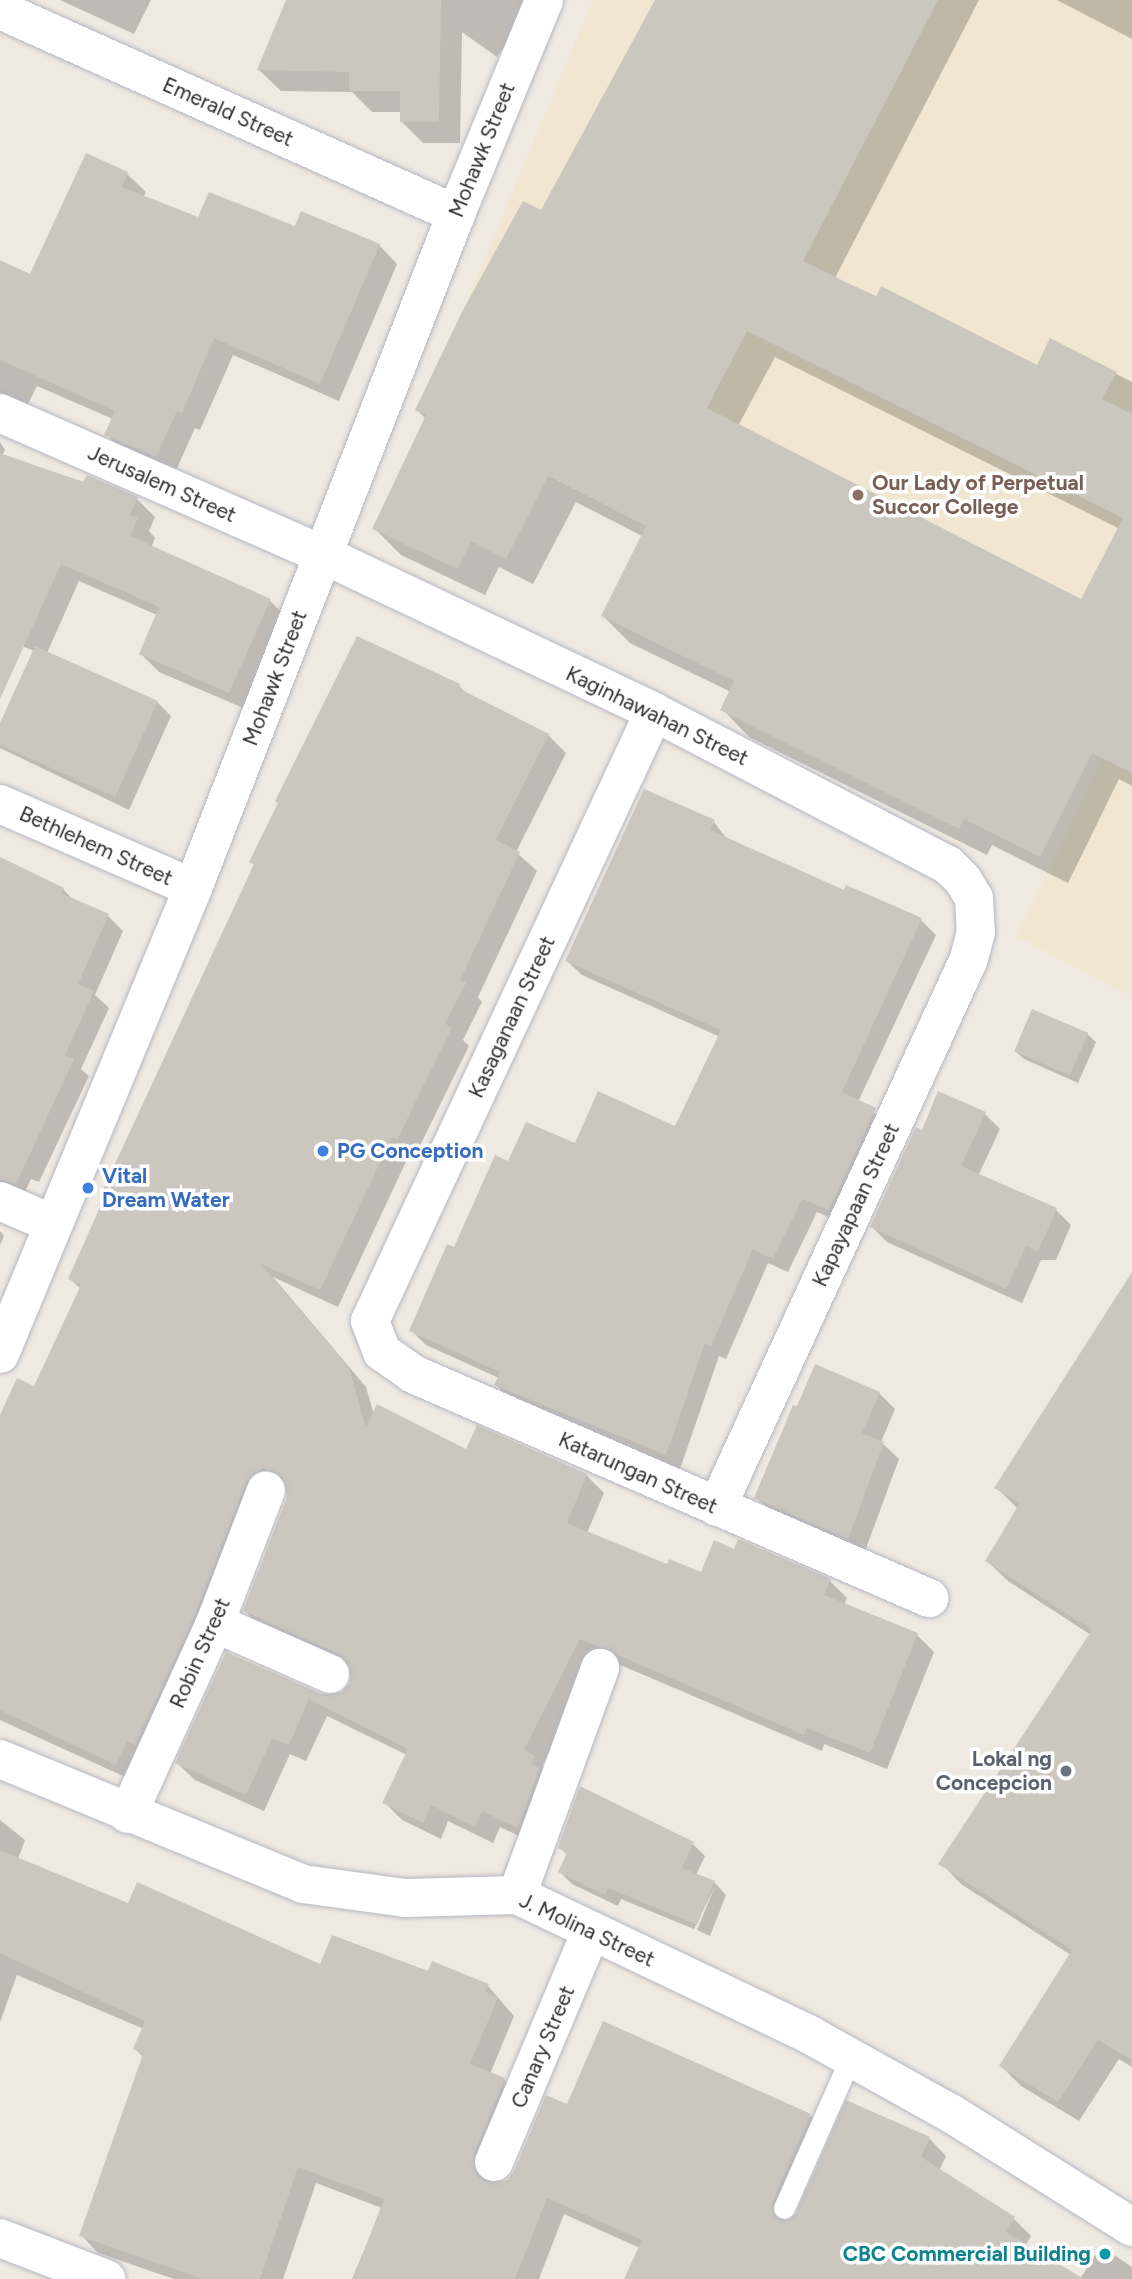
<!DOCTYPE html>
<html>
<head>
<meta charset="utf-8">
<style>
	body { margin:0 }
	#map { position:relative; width:1132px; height:2279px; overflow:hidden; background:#efe9e1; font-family:Figtree,sans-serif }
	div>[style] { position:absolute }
	.education>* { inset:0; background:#f0e6d1 }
	.shadow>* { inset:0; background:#0003 }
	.building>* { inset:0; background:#cbc7bf; transform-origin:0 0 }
	.roads { filter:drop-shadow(0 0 2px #b4b7c1) drop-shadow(0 0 2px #b4b7c1) }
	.service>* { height:21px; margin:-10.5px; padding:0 10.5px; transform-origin:10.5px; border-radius:10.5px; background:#fff }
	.minor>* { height:38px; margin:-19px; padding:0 19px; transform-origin:19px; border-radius:19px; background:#fff }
	.tertiary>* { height:38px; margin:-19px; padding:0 19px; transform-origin:19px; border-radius:19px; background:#fff }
	.dots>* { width:19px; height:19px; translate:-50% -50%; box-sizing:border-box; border:4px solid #fff; border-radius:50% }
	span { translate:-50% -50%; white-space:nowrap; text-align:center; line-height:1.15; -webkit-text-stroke:7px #fff; paint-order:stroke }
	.street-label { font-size:21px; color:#2e2e2e }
	.education-label { font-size:21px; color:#785e54; font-weight:700 }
	.left { translate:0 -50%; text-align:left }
	.shop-label { font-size:21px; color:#366cbe; font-weight:700 }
	.worship-label { font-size:21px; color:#5b616d; font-weight:700 }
	.right { translate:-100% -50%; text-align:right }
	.culture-label { font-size:21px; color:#0d838f; font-weight:700 }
</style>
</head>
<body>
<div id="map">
	<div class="education">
		<i style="clip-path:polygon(593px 0,1132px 0,1132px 997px,1016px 936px,1103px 759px,415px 410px,463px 310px)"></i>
	</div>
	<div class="shadow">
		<i style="clip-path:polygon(60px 0,151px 0,134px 34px)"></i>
		<i style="clip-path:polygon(288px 0,538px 0,497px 57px,462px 32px,460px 143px,423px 143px,401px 121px,401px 112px,372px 112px,352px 92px,281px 91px,259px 70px)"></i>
		<i style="clip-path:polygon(evenodd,657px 0,979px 0,835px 278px,1037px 367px,1051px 341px,1132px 382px,1132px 786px,1119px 779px,1068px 883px,992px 845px,987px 855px,749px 737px,722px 709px,731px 692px,630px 643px,603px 616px,642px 536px,576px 502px,533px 584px,499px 567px,485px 595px,401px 555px,374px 528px,426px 419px,417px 410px,541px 212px,657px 0,775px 357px,1120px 529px,1082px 602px,738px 426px,775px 357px)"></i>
		<i style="clip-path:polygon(1057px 0,1132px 0,1132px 39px)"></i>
		<i style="clip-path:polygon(87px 155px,127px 174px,146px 192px,143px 198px,199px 220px,296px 228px,379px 245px,397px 264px,339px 401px,233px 355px,200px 430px,195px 428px,174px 475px,125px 453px,106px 434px,113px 419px,37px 386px,25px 410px,0 420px,0 262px,31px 277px)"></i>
		<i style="clip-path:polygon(0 442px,5px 450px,2px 456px,137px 499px,155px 517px,149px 531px,155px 538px,151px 548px,270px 601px,289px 619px,248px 710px,159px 672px,141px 654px,157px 615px,79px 581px,47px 653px,157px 702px,171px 716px,129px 810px,0 748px,0 727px,34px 651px,0 637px)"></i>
		<i style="clip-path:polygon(459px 686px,469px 696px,548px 735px,566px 753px,516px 852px,537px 871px,478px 997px,482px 1002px,463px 1040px,469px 1046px,415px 1156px,410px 1153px,338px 1307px,273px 1277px,366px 1387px,374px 1415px,467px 1451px,586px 1475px,604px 1493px,587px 1533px,668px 1566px,701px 1574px,735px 1551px,830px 1581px,847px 1598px,844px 1605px,917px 1635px,934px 1652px,887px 1769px,824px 1744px,822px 1751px,597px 1655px,542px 1766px,551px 1775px,536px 1844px,500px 1827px,493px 1843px,448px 1821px,441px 1839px,402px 1820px,385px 1803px,407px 1755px,327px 1716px,306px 1761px,290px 1754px,264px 1811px,195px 1780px,177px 1763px,227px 1654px,322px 1696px,343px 1694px,352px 1683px,350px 1668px,262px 1629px,245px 1611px,288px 1497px,287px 1487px,270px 1490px,134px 1781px,0 1720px,0 1419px,35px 1389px,81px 1289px,70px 1279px,255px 866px,251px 862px)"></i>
		<i style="clip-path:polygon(714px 822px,727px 839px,845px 893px,847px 887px,921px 920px,936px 935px,858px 1102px,890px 1125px,844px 1224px,817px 1212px,788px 1272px,768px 1263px,726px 1359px,719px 1356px,680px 1469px,511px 1400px,496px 1385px,499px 1378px,426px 1345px,411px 1330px,509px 1164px,575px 1145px,676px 1128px,720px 1037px,582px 975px,567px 961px)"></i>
		<i style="clip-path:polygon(0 859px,63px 889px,75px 902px,108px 916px,123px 931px,95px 995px,109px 1008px,81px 1069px,89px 1076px,39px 1182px,31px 1179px,23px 1196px,0 1202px)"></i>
		<i style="clip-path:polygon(1087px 1034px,1096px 1042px,1078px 1083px,1024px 1059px,1015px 1051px)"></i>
		<i style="clip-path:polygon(985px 1114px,1000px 1129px,978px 1176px,1056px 1210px,1071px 1225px,1056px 1260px,1041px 1260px,1022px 1303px,887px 1242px,872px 1227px)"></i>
		<i style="clip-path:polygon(0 1231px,4px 1236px,0 1245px)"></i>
		<i style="clip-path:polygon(1132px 1275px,1132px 2067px,1119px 2059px,1079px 2121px,1021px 2086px,1001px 2066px,1071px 1955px,961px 1884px,941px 1863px,1091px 1635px,1008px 1581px,987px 1561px,1017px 1508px,997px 1488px)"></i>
		<i style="clip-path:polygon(879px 1393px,895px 1409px,881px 1442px,899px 1459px,864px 1554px,773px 1514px,757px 1498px)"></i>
		<i style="clip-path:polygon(0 1820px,25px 1840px,18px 1859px,129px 1905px,321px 1966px,429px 1974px,488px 1986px,514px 2016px,490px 2074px,504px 2080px,522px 2097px,490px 2172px,492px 2183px,508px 2181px,568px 2106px,810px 2115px,828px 2133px,789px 2221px,929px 2138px,946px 2156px,939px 2171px,1014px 2219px,1031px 2236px,1025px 2246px,1080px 2279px,1101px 2246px,1132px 2267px,1132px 2279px,626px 2279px,640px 2248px,564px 2214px,539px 2279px,352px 2279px,382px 2208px,316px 2183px,283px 2279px,174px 2279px,98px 2253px,81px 2235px,143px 2057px,135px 2049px,144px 2029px,17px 1975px,0 2022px)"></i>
		<i style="clip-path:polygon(693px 1844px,705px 1856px,696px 1875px,714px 1882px,726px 1895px,710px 1936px,697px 1930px,715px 1886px,694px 1929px,621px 1899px,618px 1906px,572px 1884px,560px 1872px,568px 1856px,560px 1847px)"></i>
	</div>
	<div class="building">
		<i style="clip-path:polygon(286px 0,441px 0,439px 122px,400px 122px,400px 91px,349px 91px,349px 72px,257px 70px)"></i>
		<i style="clip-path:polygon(evenodd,655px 0,938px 0,803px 261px,876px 297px,881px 286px,1037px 365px,1050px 338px,1117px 372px,1102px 399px,1132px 414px,1132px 773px,1092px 753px,1040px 857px,964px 819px,959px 829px,720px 710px,734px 681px,601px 616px,646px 526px,548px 476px,506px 559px,471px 541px,458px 569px,372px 529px,426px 415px,415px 410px,463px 310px,523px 201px,541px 210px,655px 0,747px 331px,1123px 518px,1081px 599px,707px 408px,747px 331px)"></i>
		<i style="clip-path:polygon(86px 153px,128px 172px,122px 187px,198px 217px,209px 192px,295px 226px,301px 211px,380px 244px,320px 384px,214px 338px,182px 413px,177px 411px,156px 457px,104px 435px,115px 411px,0 360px,0 260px,30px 274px)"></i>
		<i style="clip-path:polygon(0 453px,83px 482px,87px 475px,138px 497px,130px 515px,138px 518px,130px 536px,271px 599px,229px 693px,139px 654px,159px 607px,61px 564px,0 699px)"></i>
		<i style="clip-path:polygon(357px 636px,460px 684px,458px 688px,549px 734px,496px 840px,520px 852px,460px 980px,466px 983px,445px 1024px,452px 1027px,397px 1140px,392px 1137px,320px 1290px,261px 1264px,349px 1368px,366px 1428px,377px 1404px,466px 1449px,477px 1425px,587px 1474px,567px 1523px,667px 1564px,669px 1559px,701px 1572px,714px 1540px,734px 1549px,738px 1539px,831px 1579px,824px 1595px,918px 1633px,870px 1753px,807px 1728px,804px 1735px,580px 1639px,524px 1750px,535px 1756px,531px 1764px,540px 1768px,518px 1828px,482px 1811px,475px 1827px,431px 1805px,423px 1823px,382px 1803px,408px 1749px,309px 1699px,289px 1745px,272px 1738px,246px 1795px,175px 1763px,226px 1652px,322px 1694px,342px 1692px,350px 1682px,348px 1662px,339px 1654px,243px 1611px,287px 1497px,283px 1477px,263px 1468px,246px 1482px,195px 1615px,135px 1745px,127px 1742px,116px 1765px,0 1710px,0 1415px,17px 1378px,34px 1386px,81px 1285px,68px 1279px,105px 1196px,101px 1194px,254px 864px,249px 862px,278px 803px,275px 801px)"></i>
		<i style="clip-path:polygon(35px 646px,158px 701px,115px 797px,0 745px,0 723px)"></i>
		<i style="clip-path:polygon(644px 789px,715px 820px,710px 830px,844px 890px,846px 885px,922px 918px,842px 1092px,876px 1108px,829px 1210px,802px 1199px,773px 1259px,753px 1249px,711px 1346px,705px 1343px,666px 1455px,494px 1385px,500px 1372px,409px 1331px,447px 1244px,454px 1247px,495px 1155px,508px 1161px,526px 1122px,575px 1143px,598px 1091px,675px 1126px,721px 1030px,565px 961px)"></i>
		<i style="clip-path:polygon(0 857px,64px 888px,61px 893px,109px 914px,78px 984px,94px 991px,65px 1055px,74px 1059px,16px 1184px,0 1180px)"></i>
		<i style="left:1032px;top:1009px;width:61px;height:46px;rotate:23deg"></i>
		<i style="clip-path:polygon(938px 1091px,986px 1112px,961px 1166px,1057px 1208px,1038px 1252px,1026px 1246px,1006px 1289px,870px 1227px,916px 1127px,922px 1130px)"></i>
		<i style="clip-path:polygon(1132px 1272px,1132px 2060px,1098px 2040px,1058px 2102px,999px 2066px,1072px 1950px,938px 1864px,1092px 1630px,985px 1561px,1020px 1503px,994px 1488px)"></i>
		<i style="clip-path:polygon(815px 1364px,880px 1392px,862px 1433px,884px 1442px,848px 1539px,754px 1498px,793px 1405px,797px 1406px)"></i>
		<i style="clip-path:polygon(580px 1786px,694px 1842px,682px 1868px,715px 1881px,697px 1925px,608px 1888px,605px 1895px,558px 1872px,567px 1853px,558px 1848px)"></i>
		<i style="clip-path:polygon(0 1850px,128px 1903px,137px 1882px,320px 1964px,332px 1935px,428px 1971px,432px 1961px,489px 1984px,485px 1992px,498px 1997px,470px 2064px,505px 2078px,474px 2154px,476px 2175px,486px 2182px,507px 2180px,514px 2171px,546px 2095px,567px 2104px,603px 2021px,811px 2114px,772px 2203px,778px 2220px,786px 2221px,796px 2213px,846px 2100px,930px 2137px,921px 2157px,1015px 2217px,1006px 2232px,1084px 2279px,624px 2279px,642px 2240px,547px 2198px,515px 2279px,353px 2279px,384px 2199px,298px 2167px,260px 2279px,203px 2279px,79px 2236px,143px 2054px,133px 2049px,145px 2021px,0 1953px)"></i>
	</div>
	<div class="roads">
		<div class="service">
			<i style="left:784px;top:2208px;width:165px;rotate:-66.1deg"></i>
		</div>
		<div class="minor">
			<i style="left:0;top:10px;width:500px;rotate:24.1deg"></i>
			<i style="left:0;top:413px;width:354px;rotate:23.7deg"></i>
			<i style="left:324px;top:555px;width:365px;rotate:25.4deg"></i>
			<i style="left:654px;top:712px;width:331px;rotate:27.5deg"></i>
			<i style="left:948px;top:865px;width:21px;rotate:45deg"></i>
			<i style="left:963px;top:880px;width:21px;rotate:59deg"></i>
			<i style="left:974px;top:898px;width:34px;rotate:87deg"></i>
			<i style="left:976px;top:932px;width:30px;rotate:105deg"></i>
			<i style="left:968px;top:961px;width:601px;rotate:114.69deg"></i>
			<i style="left:654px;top:712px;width:672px;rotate:115deg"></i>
			<i style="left:370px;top:1321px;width:33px;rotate:69deg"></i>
			<i style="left:382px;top:1352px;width:38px;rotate:35deg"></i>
			<i style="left:413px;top:1374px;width:563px;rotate:23.47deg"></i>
			<i style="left:0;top:804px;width:210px;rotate:23.5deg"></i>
			<i style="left:0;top:1201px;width:58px;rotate:23.5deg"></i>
			<i style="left:0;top:1354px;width:504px;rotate:-67.5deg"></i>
			<i style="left:193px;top:888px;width:723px;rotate:-68.68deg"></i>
			<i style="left:456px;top:214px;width:231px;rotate:-67.6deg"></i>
			<i style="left:215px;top:1623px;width:126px;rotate:23.9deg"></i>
			<i style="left:128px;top:1814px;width:210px;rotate:-65.5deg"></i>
			<i style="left:215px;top:1623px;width:142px;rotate:-69deg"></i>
			<i style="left:517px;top:1895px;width:242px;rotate:-69.9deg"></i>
			<i style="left:494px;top:2162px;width:251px;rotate:-67.2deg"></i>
			<i style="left:0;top:2238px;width:114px;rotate:21.1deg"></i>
		</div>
		<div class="tertiary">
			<i style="left:0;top:1759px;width:328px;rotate:22.4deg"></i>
			<i style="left:303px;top:1884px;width:103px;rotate:7.8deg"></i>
			<i style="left:405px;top:1898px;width:112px;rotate:-1.5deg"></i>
			<i style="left:517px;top:1895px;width:325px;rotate:25.5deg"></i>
			<i style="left:810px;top:2035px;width:162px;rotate:29.1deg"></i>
			<i style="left:952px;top:2114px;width:213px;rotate:32.1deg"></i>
		</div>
	</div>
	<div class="dots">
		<i style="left:858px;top:495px;background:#8d6e63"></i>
		<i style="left:323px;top:1151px;background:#3f7fe0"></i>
		<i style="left:88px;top:1188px;background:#3f7fe0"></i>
		<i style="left:1066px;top:1771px;background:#6b7280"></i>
		<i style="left:1105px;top:2254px;background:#0f9aa8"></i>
	</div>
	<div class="street-label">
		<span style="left:228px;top:112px;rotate:24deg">Emerald Street</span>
		<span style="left:482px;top:150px;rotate:-68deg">Mohawk Street</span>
		<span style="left:162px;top:484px;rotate:24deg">Jerusalem Street</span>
		<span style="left:275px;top:678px;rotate:-69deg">Mohawk Street</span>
		<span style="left:657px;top:716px;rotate:26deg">Kaginhawahan Street</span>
		<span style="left:96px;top:846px;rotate:24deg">Bethlehem Street</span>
		<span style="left:512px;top:1017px;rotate:-65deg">Kasaganaan Street</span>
		<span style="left:856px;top:1205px;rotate:-65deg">Kapayapaan Street</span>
		<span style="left:638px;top:1473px;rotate:24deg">Katarungan Street</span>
		<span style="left:200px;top:1653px;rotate:-66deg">Robin Street</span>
		<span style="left:587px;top:1930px;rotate:25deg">J. Molina Street</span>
		<span style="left:543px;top:2047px;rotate:-67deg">Canary Street</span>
	</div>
	<div class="education-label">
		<span class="left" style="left:872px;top:495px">Our Lady of Perpetual<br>Succor College</span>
	</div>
	<div class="shop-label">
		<span class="left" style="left:337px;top:1151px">PG Conception</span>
		<span class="left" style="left:102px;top:1188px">Vital<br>Dream Water</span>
	</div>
	<div class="worship-label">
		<span class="right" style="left:1052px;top:1771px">Lokal ng<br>Concepcion</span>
	</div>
	<div class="culture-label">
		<span class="right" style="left:1091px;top:2254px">CBC Commercial Building</span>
	</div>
</div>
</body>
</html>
